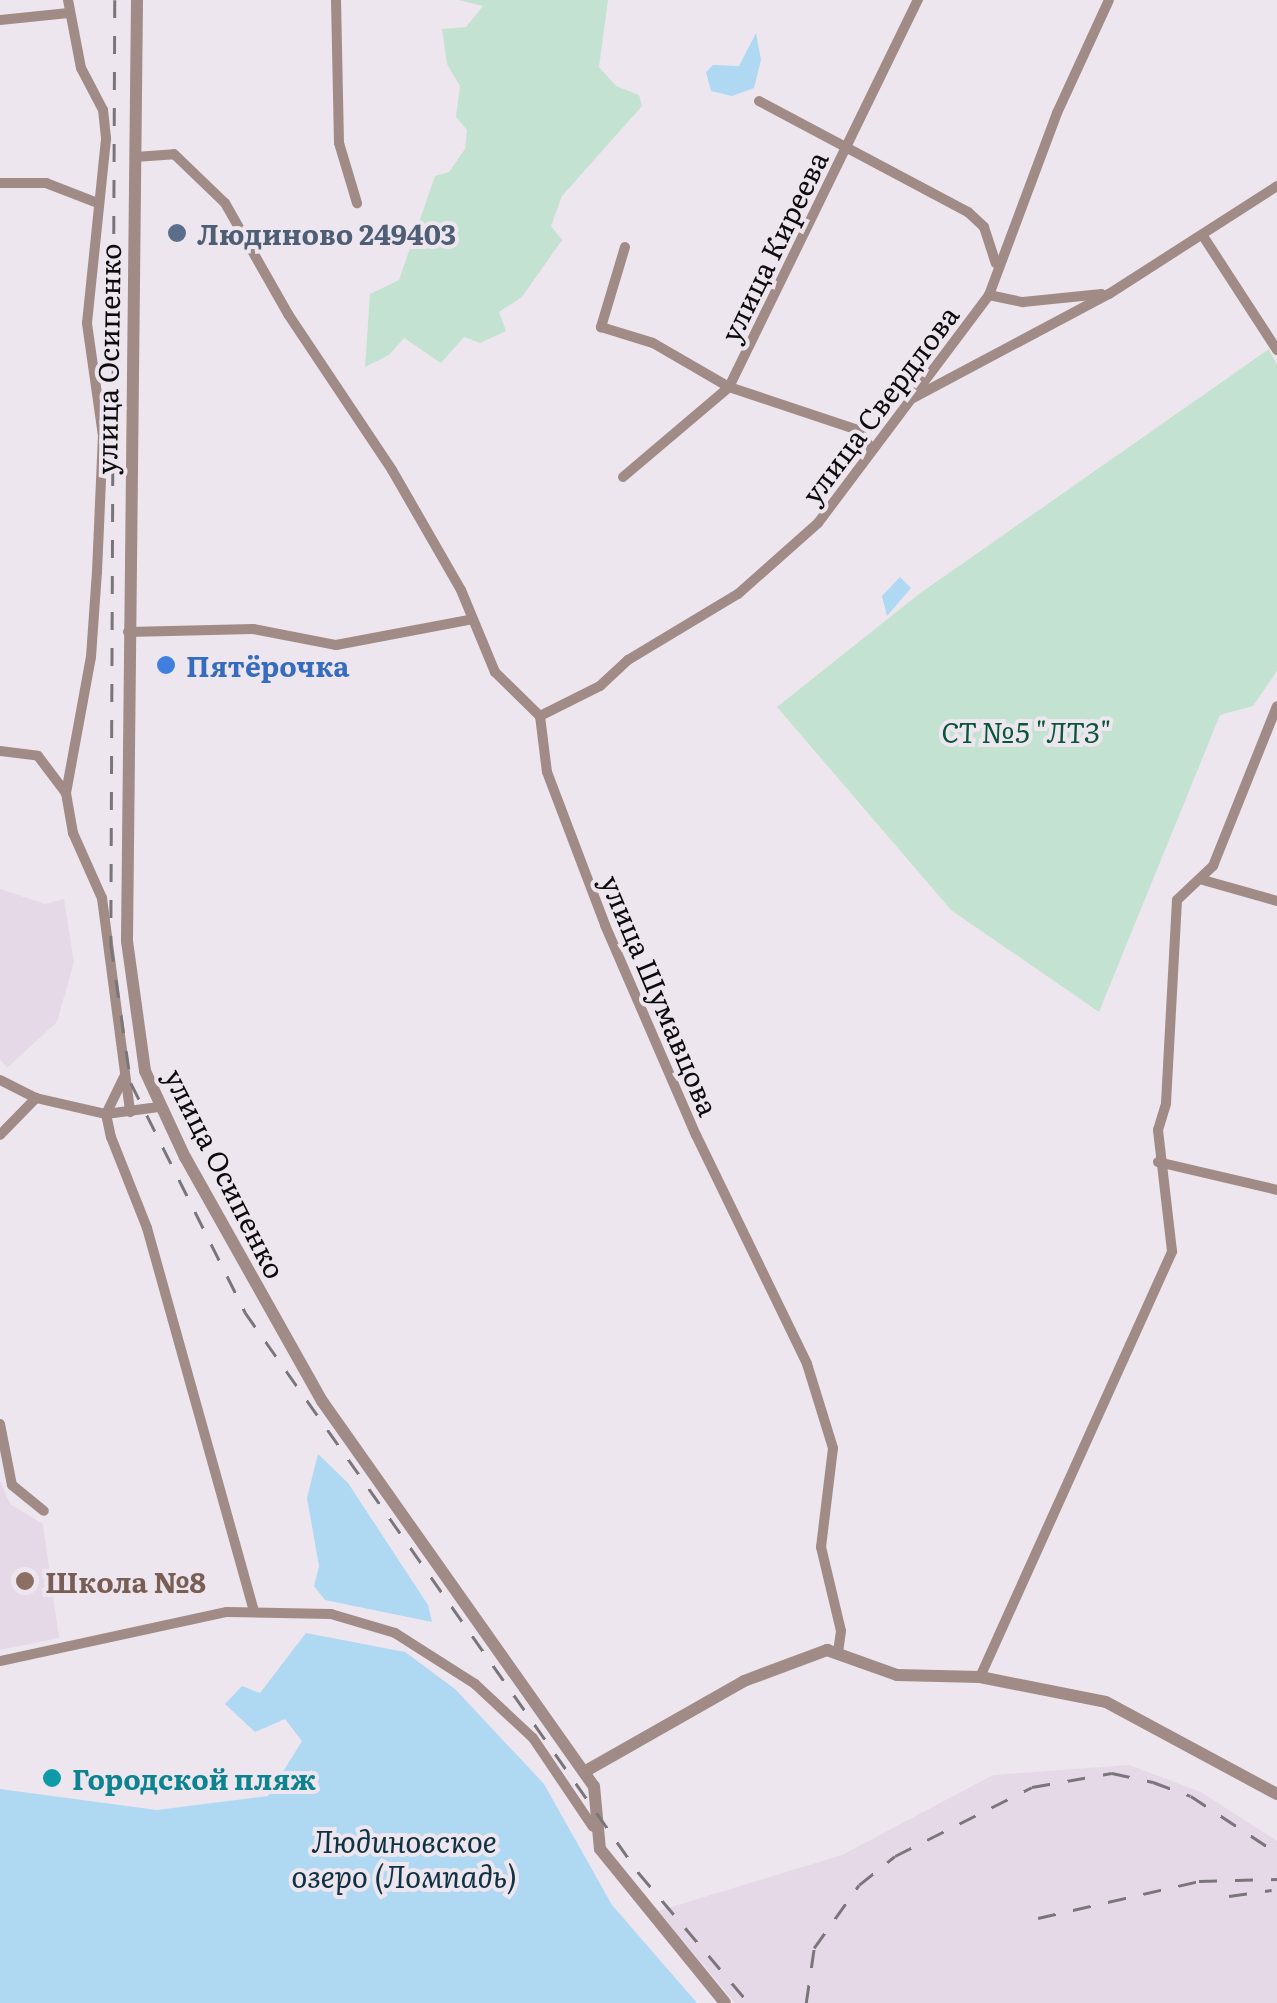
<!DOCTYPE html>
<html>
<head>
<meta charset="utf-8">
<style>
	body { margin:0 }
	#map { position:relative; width:1277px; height:2003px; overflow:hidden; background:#eee6ee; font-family:Literata,serif }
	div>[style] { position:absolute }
	.built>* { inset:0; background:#e6d9e7 }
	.green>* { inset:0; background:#c4e2d1 }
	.water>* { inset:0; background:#afd8f3 }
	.minor>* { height:10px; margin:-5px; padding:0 5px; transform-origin:5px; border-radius:5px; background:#a08b86 }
	.tertiary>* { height:12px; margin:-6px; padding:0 6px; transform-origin:6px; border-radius:6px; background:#a08b86 }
	.rail>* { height:2.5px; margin-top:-1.25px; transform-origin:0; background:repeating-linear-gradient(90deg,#7a757a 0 18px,transparent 0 36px) }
	.dots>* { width:28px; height:28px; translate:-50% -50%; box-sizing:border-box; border:5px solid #eee6ee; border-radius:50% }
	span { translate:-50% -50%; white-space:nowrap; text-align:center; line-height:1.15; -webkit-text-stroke:8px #eee6ee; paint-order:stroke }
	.service-label { font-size:28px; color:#4e5e75; font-weight:700 }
	.left { translate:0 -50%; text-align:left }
	.street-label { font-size:28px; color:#0d0b0d }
	.shop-label { font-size:28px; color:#366cbe; font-weight:700 }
	.park-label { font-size:28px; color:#075738; font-style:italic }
	.education-label { font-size:28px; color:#785e54; font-weight:700 }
	.culture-label { font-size:28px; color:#0d838f; font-weight:700 }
	.water-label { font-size:30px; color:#0f3245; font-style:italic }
</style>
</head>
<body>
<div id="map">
	<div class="built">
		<i style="clip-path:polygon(0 889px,45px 904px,64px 899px,74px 962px,57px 1022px,7px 1068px,0 1059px)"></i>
		<i style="clip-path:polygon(0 1481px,10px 1504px,43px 1524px,59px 1638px,0 1650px)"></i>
		<i style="clip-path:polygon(1129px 1765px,1201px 1792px,1277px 1841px,1277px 2003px,735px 2003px,658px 1911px,842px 1855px,993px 1775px)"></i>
	</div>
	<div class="green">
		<i style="clip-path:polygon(458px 0,608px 0,599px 67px,616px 86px,639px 95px,642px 106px,562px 196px,551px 226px,562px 240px,522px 297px,499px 312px,506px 331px,480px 343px,464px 337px,441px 363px,404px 338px,389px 355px,365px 367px,370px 294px,399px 280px,435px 176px,449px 172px,465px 149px,467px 130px,456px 117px,460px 86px,447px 64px,442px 29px,466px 27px,483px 6px)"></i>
		<i style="clip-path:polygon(1269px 349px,1277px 365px,1277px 671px,1253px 706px,1220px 715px,1099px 1012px,951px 910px,777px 707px,919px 594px)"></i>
	</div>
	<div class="water">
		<i style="clip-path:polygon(756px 33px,761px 60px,754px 88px,732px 96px,711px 91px,706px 72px,713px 65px,739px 66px)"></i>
		<i style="clip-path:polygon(900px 577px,911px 588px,887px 616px,882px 596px)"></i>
		<i style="clip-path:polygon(318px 1454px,348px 1483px,428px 1605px,432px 1622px,325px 1600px,314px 1586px,319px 1566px,307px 1498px)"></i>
		<i style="clip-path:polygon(306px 1633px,405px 1652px,455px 1689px,544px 1784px,612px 1905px,697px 2003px,0 2003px,0 1789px,157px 1810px,268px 1796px,302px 1741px,285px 1719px,255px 1732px,225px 1704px,242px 1686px,260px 1693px)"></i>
	</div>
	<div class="minor">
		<i style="left:336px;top:0;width:143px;rotate:88.8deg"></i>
		<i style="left:339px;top:143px;width:63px;rotate:73.3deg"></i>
		<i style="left:0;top:20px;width:69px;rotate:-5.8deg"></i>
		<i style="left:759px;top:101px;width:237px;rotate:28deg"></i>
		<i style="left:968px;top:212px;width:22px;rotate:43deg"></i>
		<i style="left:984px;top:227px;width:38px;rotate:72deg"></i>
		<i style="left:135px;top:157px;width:39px;rotate:-4deg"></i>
		<i style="left:174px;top:154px;width:71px;rotate:43.9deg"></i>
		<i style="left:225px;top:203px;width:128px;rotate:60.4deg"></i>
		<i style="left:288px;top:314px;width:187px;rotate:56.3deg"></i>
		<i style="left:392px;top:470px;width:138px;rotate:60.1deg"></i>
		<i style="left:461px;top:590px;width:89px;rotate:67.5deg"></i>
		<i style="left:495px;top:672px;width:63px;rotate:44.4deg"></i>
		<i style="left:540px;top:716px;width:56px;rotate:82.9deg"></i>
		<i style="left:547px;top:772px;width:164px;rotate:69.2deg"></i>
		<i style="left:605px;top:925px;width:229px;rotate:66.6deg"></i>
		<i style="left:696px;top:1135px;width:254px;rotate:64.1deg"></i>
		<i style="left:807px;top:1364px;width:88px;rotate:72.8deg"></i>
		<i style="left:833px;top:1448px;width:100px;rotate:96.9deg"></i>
		<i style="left:821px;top:1547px;width:86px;rotate:76.6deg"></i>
		<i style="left:841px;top:1631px;width:21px;rotate:98deg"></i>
		<i style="left:0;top:183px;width:46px"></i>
		<i style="left:46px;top:183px;width:53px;rotate:21.2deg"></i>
		<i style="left:1203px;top:236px;width:136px;rotate:57deg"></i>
		<i style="left:625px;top:247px;width:84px;rotate:106.7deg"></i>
		<i style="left:601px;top:327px;width:54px;rotate:17.1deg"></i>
		<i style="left:653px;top:343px;width:88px;rotate:30.1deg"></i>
		<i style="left:729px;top:387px;width:136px;rotate:18.4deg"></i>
		<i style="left:858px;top:430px;width:24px;rotate:54deg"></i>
		<i style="left:989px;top:295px;width:35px;rotate:12deg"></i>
		<i style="left:1023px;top:302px;width:79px;rotate:-5.8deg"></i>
		<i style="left:913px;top:398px;width:222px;rotate:-28deg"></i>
		<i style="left:1109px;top:294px;width:200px;rotate:-32.7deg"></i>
		<i style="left:623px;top:477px;width:139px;rotate:-40.3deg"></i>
		<i style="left:729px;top:387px;width:431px;rotate:-64deg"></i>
		<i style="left:128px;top:632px;width:125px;rotate:-1.4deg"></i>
		<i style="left:253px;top:629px;width:85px;rotate:10.9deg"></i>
		<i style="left:336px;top:645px;width:134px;rotate:-10.7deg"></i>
		<i style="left:540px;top:716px;width:67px;rotate:-26.6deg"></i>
		<i style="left:600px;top:686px;width:38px;rotate:-43deg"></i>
		<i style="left:628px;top:660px;width:128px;rotate:-31deg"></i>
		<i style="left:738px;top:594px;width:107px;rotate:-41.6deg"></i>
		<i style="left:818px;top:523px;width:285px;rotate:-53.1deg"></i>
		<i style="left:989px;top:295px;width:194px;rotate:-69.5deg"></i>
		<i style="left:1057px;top:113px;width:124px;rotate:-65.3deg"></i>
		<i style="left:0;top:751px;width:38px;rotate:7deg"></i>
		<i style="left:38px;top:756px;width:46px;rotate:52.9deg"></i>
		<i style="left:66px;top:793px;width:41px;rotate:80.1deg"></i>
		<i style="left:73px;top:833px;width:71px;rotate:66deg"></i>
		<i style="left:102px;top:898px;width:216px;rotate:82.5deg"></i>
		<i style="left:66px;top:793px;width:138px;rotate:-79.6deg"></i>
		<i style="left:91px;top:657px;width:85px;rotate:-86deg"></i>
		<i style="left:97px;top:572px;width:136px;rotate:-87.5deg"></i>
		<i style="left:103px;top:436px;width:114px;rotate:-98.1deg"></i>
		<i style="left:87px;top:323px;width:186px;rotate:-84.1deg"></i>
		<i style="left:106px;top:138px;width:28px;rotate:-96deg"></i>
		<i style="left:103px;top:110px;width:47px;rotate:-117.6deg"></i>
		<i style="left:81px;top:68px;width:69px;rotate:-100.8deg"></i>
		<i style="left:1203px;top:880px;width:77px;rotate:15.8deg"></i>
		<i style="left:124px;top:1077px;width:41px;rotate:115.9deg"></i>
		<i style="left:106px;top:1114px;width:24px;rotate:78deg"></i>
		<i style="left:111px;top:1137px;width:98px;rotate:68.4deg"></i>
		<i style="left:147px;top:1228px;width:397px;rotate:74.4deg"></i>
		<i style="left:0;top:1080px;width:40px;rotate:26.6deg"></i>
		<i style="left:36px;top:1098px;width:72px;rotate:12.9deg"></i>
		<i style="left:106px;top:1114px;width:53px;rotate:-7.5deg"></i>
		<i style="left:0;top:1135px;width:52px;rotate:-45.8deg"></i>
		<i style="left:1158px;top:1162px;width:122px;rotate:13.2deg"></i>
		<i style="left:0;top:1424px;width:62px;rotate:78.9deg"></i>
		<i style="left:12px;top:1485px;width:41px;rotate:39.1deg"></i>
		<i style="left:0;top:1661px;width:232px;rotate:-12.2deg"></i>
		<i style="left:227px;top:1612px;width:104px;rotate:1.1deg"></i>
		<i style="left:331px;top:1614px;width:67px;rotate:16.5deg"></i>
		<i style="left:395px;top:1633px;width:95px;rotate:32.5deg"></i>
		<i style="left:475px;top:1684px;width:79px;rotate:43deg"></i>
		<i style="left:533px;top:1738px;width:107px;rotate:56deg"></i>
		<i style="left:980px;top:1677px;width:467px;rotate:-65.7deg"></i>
		<i style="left:1172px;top:1251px;width:122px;rotate:-96.6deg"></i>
		<i style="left:1158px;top:1130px;width:28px;rotate:-73deg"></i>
		<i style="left:1166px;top:1103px;width:203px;rotate:-86.9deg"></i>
		<i style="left:1177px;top:900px;width:50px;rotate:-43.4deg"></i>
		<i style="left:1213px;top:866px;width:172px;rotate:-68.2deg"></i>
	</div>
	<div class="tertiary">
		<i style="left:137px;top:0;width:941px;rotate:90.61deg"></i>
		<i style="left:127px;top:941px;width:131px;rotate:82.1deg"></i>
		<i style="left:145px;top:1071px;width:95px;rotate:65.1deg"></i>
		<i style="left:185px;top:1157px;width:280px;rotate:60.7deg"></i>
		<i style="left:322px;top:1401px;width:471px;rotate:54.8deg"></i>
		<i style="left:594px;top:1786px;width:63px;rotate:84.6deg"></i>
		<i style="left:600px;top:1849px;width:198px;rotate:50.9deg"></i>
		<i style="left:584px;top:1772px;width:184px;rotate:-29.6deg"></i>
		<i style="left:744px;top:1681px;width:89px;rotate:-20.5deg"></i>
		<i style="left:827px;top:1650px;width:74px;rotate:19.7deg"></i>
		<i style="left:897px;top:1675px;width:83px;rotate:1.4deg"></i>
		<i style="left:980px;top:1677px;width:128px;rotate:11.2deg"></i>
		<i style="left:1106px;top:1702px;width:194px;rotate:28.3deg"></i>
	</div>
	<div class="rail">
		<i style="left:115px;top:0;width:944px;rotate:90.24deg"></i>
		<i style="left:111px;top:944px;width:140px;rotate:81.8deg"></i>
		<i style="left:131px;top:1083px;width:256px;rotate:63.5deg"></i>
		<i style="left:245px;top:1312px;width:686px;rotate:54.92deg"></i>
		<i style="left:639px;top:1873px;width:170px;rotate:49.8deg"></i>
		<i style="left:1229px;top:1896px;width:43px;rotate:-7.9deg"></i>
		<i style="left:1038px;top:1918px;width:165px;rotate:-12.9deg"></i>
		<i style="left:1199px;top:1881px;width:78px;rotate:-1.5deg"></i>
		<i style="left:806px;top:2003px;width:56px;rotate:-81.7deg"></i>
		<i style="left:814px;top:1948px;width:77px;rotate:-54.5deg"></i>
		<i style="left:859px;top:1885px;width:46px;rotate:-38.9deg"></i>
		<i style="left:895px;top:1856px;width:153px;rotate:-26.7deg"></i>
		<i style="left:1032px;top:1787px;width:81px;rotate:-9.9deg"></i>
		<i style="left:1112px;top:1773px;width:42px;rotate:12.4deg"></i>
		<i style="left:1153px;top:1782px;width:40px;rotate:20.2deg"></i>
		<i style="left:1191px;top:1796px;width:103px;rotate:33.5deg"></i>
	</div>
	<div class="dots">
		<i style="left:177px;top:233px;background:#5c6f8a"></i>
		<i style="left:166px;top:665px;background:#3f7fe0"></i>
		<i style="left:25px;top:1581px;background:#8d6e63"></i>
		<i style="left:52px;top:1778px;background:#0f9aa8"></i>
	</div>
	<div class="service-label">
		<span class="left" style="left:197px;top:233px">Людиново 249403</span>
	</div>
	<div class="street-label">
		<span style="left:773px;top:246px;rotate:-64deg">улица Киреева</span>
		<span style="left:107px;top:359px;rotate:-89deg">улица Осипенко</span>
		<span style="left:879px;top:404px;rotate:-53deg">улица Свердлова</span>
		<span style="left:661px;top:995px;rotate:67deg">улица Шумавцова</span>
		<span style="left:226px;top:1173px;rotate:63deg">улица Осипенко</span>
	</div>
	<div class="shop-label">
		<span class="left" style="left:186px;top:665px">Пятёрочка</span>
	</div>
	<div class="park-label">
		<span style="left:1026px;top:731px">СТ №5 "ЛТЗ"</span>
	</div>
	<div class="education-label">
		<span class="left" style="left:45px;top:1581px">Школа №8</span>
	</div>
	<div class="culture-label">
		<span class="left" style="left:72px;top:1778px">Городской пляж</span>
	</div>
	<div class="water-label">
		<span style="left:404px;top:1857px">Людиновское<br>озеро (Ломпадь)</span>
	</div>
</div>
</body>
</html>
